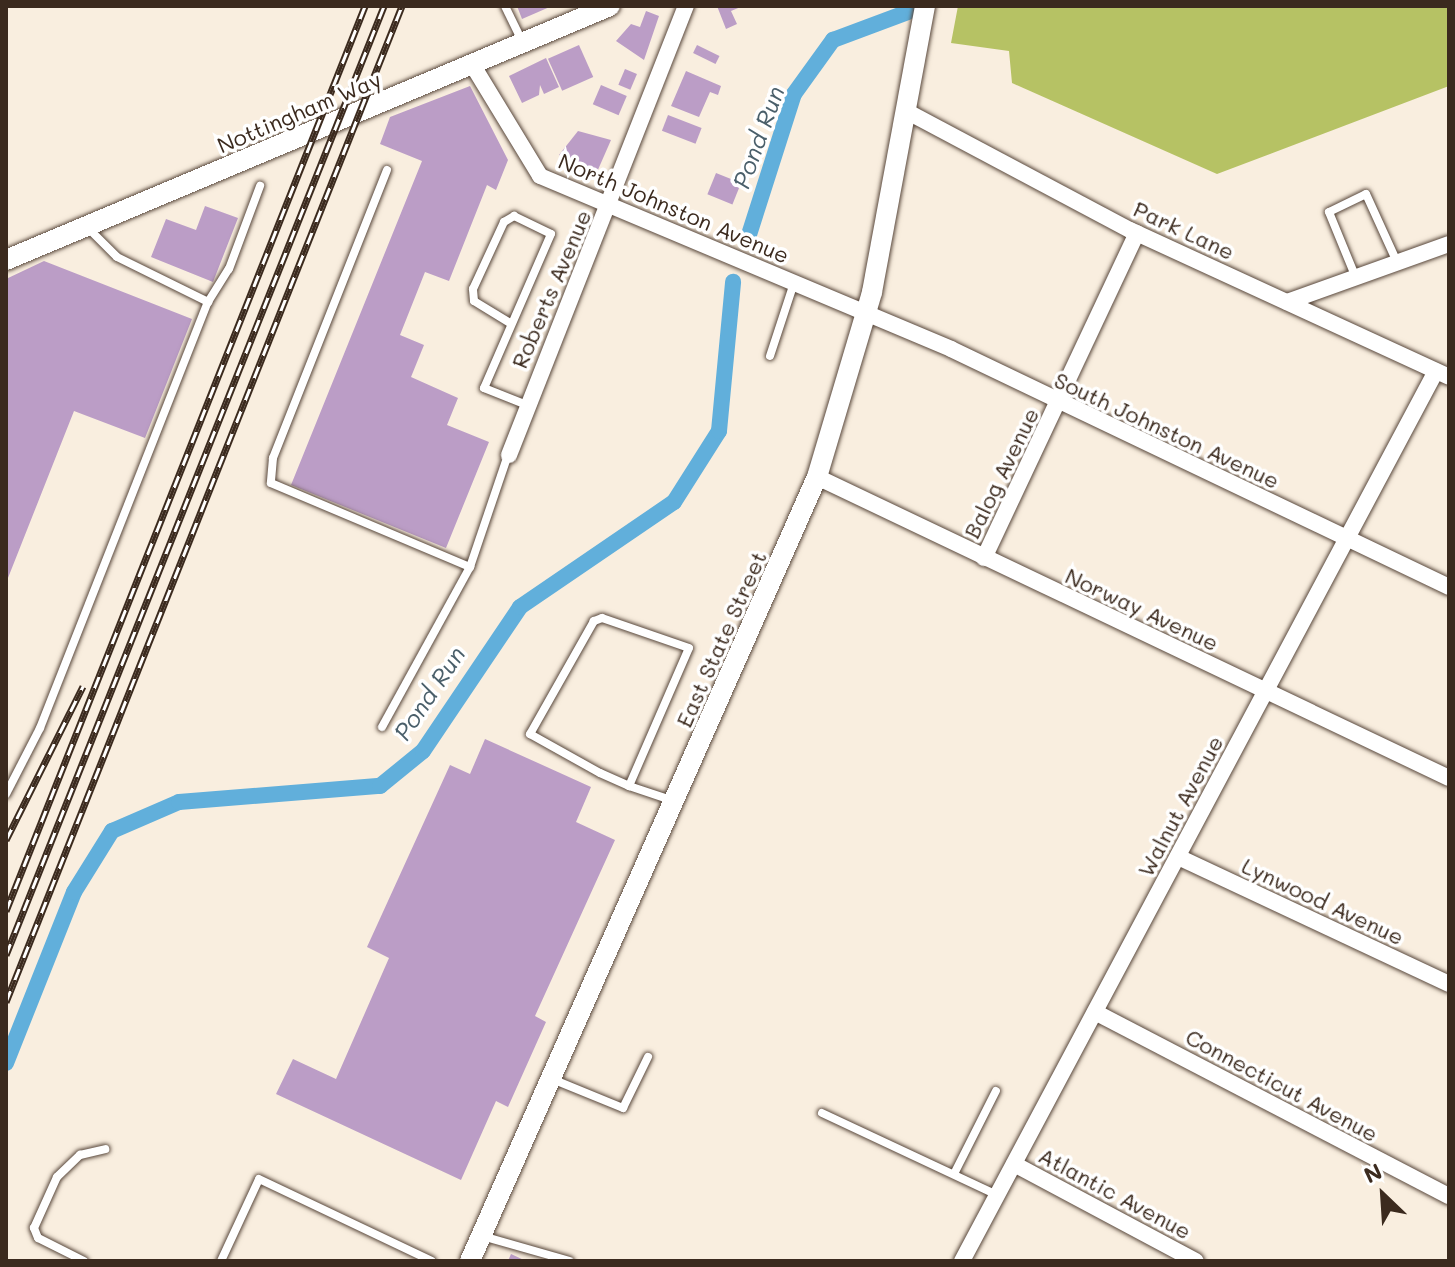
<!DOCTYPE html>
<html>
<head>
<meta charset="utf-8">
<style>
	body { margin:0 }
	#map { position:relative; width:1455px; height:1267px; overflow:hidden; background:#f9eedf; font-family:Mali,sans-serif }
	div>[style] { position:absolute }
	.green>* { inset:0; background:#b6c264 }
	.canal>* { height:16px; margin:-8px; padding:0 8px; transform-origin:8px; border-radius:8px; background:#61afdb }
	.building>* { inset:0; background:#bb9dc6; transform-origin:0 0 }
	.roads { filter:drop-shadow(0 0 2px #58473b) drop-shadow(0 0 2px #58473b) }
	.service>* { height:8px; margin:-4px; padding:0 4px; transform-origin:4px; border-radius:4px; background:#fff }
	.minor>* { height:16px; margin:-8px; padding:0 8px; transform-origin:8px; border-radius:8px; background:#fff }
	.tertiary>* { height:20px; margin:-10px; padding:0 10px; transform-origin:10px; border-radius:10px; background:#fff }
	.rail>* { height:7px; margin-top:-3.5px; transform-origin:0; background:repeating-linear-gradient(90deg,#fff 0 12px,#3b2a1e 0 24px); box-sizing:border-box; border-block:2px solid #3b2a1e }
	span { translate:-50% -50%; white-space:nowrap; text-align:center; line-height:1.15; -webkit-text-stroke:7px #fff; paint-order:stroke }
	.street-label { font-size:22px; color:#3b2a1e }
	.water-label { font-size:24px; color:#4a5f6a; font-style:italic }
	.frame { position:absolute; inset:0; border:8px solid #3b2a1e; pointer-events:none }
	.north { position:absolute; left:1343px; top:1155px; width:80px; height:80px; -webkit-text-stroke:6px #fff; paint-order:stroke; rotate:335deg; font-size:22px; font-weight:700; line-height:32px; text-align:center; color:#3b2a1e }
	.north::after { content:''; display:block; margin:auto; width:28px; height:36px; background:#3b2a1e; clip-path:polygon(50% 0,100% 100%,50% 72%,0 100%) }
</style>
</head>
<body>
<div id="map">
	<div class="green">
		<i style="clip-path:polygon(958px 6px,1449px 6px,1449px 86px,1217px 174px,1012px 83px,1009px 51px,951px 43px)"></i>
	</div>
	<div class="canal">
		<i style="left:747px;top:241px;width:154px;rotate:-72.3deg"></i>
		<i style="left:794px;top:94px;width:67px;rotate:-54.2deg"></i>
		<i style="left:833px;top:40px;width:80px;rotate:-20.5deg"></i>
		<i style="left:6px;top:1063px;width:184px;rotate:-68.3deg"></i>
		<i style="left:74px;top:892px;width:72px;rotate:-58.1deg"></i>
		<i style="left:112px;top:831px;width:73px;rotate:-23.4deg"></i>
		<i style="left:179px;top:802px;width:202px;rotate:-4.6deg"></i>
		<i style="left:380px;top:786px;width:55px;rotate:-39.1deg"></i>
		<i style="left:423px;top:751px;width:174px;rotate:-56deg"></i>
		<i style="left:520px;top:607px;width:186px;rotate:-34.3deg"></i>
		<i style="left:674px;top:502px;width:84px;rotate:-57.6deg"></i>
		<i style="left:719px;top:431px;width:150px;rotate:-84.6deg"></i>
	</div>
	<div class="building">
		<i style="clip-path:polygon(517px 6px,552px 6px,522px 19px)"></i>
		<i style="clip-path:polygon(717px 6px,743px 6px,731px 11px,737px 24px,726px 29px)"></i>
		<i style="clip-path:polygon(646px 11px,659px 16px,644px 60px,616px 41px,631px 24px,640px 27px)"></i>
		<i style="left:579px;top:45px;width:35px;height:34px;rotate:66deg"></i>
		<i style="left:697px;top:45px;width:25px;height:9px;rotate:26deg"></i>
		<i style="clip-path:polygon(546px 58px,559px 87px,544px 94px,540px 85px,539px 95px,522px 103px,509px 76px)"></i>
		<i style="left:625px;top:69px;width:13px;height:17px;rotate:23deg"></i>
		<i style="clip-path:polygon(686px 71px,721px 86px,718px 95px,710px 92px,699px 117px,671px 106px)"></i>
		<i style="left:601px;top:85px;width:28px;height:21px;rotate:23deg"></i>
		<i style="clip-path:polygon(470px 86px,508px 160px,496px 190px,487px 185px,449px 281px,425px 272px,400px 335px,424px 345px,411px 377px,458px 398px,447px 425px,489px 442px,446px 548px,291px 485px,422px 161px,380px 144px,390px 117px)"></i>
		<i style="left:668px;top:115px;width:36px;height:17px;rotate:21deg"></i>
		<i style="clip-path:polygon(578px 131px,611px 140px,597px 172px,559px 155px)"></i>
		<i style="left:716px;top:173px;width:27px;height:23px;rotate:22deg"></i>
		<i style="clip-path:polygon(205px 206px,238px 218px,213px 282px,151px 257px,166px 219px,196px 230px)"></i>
		<i style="clip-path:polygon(44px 261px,192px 319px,145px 438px,74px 411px,6px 583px,6px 279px)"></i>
		<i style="clip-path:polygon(485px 739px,591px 787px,576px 822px,615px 840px,535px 1016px,546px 1022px,508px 1107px,496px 1101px,461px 1180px,276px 1094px,293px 1059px,336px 1079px,389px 958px,367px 947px,450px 765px,470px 774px)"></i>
		<i style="clip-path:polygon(511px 1254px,526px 1261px,508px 1261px)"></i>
	</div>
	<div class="roads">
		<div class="service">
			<i style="left:505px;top:6px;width:39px;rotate:64deg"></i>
			<i style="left:387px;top:170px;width:310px;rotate:111.6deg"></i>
			<i style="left:273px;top:458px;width:25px;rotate:95deg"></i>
			<i style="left:271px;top:483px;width:216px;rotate:22.9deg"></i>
			<i style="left:87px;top:227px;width:42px;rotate:45deg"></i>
			<i style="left:117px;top:257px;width:102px;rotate:26.3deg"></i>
			<i style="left:208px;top:302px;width:39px;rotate:-58deg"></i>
			<i style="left:229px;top:269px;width:89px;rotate:-69.5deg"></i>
			<i style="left:1354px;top:273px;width:66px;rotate:-112.3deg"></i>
			<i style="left:1329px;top:212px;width:41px;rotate:-25.9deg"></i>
			<i style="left:1366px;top:194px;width:75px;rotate:65.5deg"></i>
			<i style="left:510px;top:323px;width:42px;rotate:-148.6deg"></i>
			<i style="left:474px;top:301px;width:12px;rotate:-95deg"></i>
			<i style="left:473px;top:289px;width:74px;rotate:-65.2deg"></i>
			<i style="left:504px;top:222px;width:12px;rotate:-31deg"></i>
			<i style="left:514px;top:216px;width:41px;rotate:25.9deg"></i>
			<i style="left:551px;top:234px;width:168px;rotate:113.5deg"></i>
			<i style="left:484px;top:388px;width:46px;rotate:21.6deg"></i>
			<i style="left:770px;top:356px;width:77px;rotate:-71.8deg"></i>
			<i style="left:382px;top:727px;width:183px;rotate:-61.2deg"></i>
			<i style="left:470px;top:567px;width:118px;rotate:-71.3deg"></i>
			<i style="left:629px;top:786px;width:150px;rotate:-66.5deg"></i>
			<i style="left:689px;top:648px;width:92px;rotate:-161deg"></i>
			<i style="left:602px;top:618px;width:9px;rotate:159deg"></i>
			<i style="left:594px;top:621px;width:130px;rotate:119.5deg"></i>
			<i style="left:530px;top:734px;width:80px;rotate:29.1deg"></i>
			<i style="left:600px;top:773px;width:32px;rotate:24deg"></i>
			<i style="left:629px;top:786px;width:47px;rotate:18.4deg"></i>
			<i style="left:6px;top:794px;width:74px;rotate:-62.7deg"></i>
			<i style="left:40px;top:728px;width:458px;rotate:-68.5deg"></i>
			<i style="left:552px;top:1079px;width:77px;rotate:22.2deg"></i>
			<i style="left:623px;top:1108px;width:57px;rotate:-63.9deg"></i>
			<i style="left:822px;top:1113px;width:193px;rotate:25.1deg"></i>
			<i style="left:954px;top:1174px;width:93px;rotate:-63.2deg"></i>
			<i style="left:482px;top:1236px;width:91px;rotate:15.9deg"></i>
			<i style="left:84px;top:1261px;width:51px;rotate:-153.4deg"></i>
			<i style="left:38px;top:1238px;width:11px;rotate:-112deg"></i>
			<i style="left:34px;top:1228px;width:56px;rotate:-65.7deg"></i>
			<i style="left:57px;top:1177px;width:32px;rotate:-44deg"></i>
			<i style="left:80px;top:1155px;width:26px;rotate:-13deg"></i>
			<i style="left:221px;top:1261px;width:90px;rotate:-65.1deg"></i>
			<i style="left:259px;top:1179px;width:191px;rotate:25.4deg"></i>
		</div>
		<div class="minor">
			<i style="left:472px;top:64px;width:131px;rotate:58.7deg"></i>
			<i style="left:540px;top:176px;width:446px;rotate:22.8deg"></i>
			<i style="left:951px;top:349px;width:552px;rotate:25.54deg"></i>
			<i style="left:906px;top:111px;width:254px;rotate:28deg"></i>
			<i style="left:1130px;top:230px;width:351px;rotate:24.7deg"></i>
			<i style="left:1287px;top:302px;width:172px;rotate:-19.7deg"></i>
			<i style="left:509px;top:455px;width:483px;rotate:-68.5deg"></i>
			<i style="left:817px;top:477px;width:700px;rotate:25.47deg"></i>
			<i style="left:984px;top:558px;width:359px;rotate:-64.8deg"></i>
			<i style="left:1178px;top:857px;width:299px;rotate:25.1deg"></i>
			<i style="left:1095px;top:1012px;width:399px;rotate:27.5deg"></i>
			<i style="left:1014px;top:1164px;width:206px;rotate:28.1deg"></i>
			<i style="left:962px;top:1261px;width:1008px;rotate:-61.96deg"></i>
		</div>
		<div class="tertiary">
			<i style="left:6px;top:260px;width:655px;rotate:-22.81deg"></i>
			<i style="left:470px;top:1261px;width:857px;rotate:-66.13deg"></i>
			<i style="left:817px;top:477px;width:193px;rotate:-73.4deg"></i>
			<i style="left:872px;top:292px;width:291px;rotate:-79.5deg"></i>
		</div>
	</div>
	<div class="rail">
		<i style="left:6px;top:840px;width:172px;rotate:-63.4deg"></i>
		<i style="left:6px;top:911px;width:974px;rotate:-68.36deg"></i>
		<i style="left:6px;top:955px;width:1022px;rotate:-68.28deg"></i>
		<i style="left:6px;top:1002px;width:1072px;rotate:-68.32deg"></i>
	</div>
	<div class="street-label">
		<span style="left:299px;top:112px;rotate:-23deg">Nottingham Way</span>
		<span style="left:674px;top:208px;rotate:23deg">North Johnston Avenue</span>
		<span style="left:1184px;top:230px;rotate:25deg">Park Lane</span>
		<span style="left:551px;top:289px;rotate:-67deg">Roberts Avenue</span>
		<span style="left:1167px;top:430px;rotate:25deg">South Johnston Avenue</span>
		<span style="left:1001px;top:473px;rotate:-64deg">Balog Avenue</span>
		<span style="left:1142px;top:609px;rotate:25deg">Norway Avenue</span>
		<span style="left:721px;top:639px;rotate:-66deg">East State Street</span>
		<span style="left:1180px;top:806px;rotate:-62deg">Walnut Avenue</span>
		<span style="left:1323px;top:901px;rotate:25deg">Lynwood Avenue</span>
		<span style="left:1282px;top:1085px;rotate:28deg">Connecticut Avenue</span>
		<span style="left:1115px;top:1193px;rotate:28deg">Atlantic Avenue</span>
	</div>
	<div class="water-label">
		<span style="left:758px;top:137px;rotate:-70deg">Pond Run</span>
		<span style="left:429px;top:693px;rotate:-56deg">Pond Run</span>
	</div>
	<div class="frame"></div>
	<div class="north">N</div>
</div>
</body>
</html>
